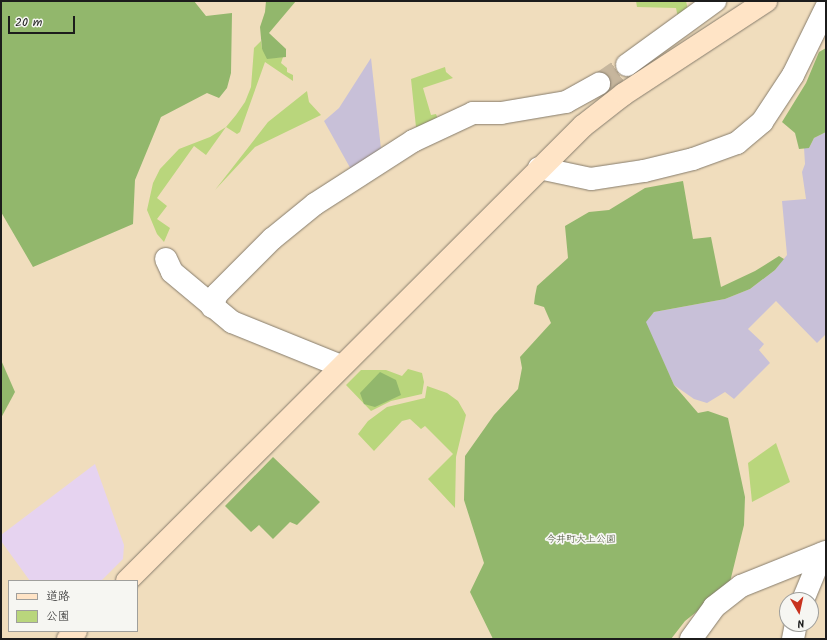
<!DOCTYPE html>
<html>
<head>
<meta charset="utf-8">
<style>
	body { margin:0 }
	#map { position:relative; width:827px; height:640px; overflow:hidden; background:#f0ddbd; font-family:Kalam,"Klee One",sans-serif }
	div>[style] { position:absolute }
	.built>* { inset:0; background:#e6d3f0 }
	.industrial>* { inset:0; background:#c8c0d8 }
	.green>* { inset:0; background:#b9d67c }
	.forest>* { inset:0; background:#92b76c }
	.street-tunnel>* { height:22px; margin-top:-11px; transform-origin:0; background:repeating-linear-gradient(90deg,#c6b69d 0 22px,transparent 0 33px) }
	.roads { filter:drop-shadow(0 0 1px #867c6c) drop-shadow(0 0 1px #867c6c) }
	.street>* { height:22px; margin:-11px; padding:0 11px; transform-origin:11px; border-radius:11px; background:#fff }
	.secondary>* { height:22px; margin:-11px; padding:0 11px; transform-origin:11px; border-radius:11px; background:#ffe4c6 }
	span { translate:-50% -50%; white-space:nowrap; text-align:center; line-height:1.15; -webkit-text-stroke:3.5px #f6f6f2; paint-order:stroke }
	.park-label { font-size:10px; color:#4b5439 }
	.frame { position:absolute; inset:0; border:2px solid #1c1c1c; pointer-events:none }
	.legend { position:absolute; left:8px; top:580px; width:130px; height:52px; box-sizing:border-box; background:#f6f6f2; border:1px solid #9f9f9c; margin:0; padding:5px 7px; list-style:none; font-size:12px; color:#1c1c1c }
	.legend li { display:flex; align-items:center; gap:8px; height:20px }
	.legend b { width:20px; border:1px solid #9f9f9c }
	.north { position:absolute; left:779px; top:592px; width:40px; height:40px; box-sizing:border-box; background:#f6f6f2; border:1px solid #9f9f9c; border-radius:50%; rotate:171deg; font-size:11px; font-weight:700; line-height:16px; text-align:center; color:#1c1c1c }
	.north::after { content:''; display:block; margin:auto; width:14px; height:18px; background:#c8321e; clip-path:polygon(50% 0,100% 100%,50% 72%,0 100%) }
	.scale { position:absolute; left:8px; top:16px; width:67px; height:18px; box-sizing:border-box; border:2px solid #1c1c1c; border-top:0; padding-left:5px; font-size:12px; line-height:14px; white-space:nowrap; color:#1c1c1c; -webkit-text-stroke:3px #f6f6f2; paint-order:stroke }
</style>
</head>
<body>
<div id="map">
	<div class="built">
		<i style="clip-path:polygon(95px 464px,124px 545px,123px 559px,101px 581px,30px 581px,1px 541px,1px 535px)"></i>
	</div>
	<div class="industrial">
		<i style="clip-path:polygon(371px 58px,382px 158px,353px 173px,324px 121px,339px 108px)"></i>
		<i style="clip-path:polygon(826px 132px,826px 334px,817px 343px,776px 301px,748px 329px,764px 344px,759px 350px,770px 363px,734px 399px,725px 392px,707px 403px,694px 399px,674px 385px,645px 322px,654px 312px,725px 299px,750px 289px,775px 270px,787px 255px,782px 201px,806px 199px,802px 172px,805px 164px,804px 148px,809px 148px,814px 138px)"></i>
	</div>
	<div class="green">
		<i style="clip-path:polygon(636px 1px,686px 1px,689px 15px,679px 23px,676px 8px,637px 7px)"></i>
		<i style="clip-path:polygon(261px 41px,262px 49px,272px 58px,283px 57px,281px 63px,287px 68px,287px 72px,293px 75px,293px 81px,265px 62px,240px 132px,237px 134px,226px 127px,206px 155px,194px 146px,157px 198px,167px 206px,157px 219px,170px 228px,164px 242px,157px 234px,147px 210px,153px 183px,160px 169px,179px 149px,210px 137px,226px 127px,236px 115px,245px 102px,251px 87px,254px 48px)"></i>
		<i style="clip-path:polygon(445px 67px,446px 72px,453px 78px,423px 88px,431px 115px,436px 114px,440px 125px,417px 137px,411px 79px)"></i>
		<i style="clip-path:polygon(307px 91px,309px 102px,321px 115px,255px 147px,215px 190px,268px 122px)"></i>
		<i style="clip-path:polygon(408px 369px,422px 373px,424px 382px,422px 394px,391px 401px,371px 411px,346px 385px,361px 370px,386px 370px,402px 376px)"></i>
		<i style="clip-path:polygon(427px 386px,447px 393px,458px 401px,466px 415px,456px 457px,455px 508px,428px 479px,453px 454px,425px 426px,421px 429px,410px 419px,402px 421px,374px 451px,358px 434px,368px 421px,387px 407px,425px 398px)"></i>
		<i style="clip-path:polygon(776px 443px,790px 482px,752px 502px,748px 463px)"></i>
	</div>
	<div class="forest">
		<i style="clip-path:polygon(1px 1px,194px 1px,206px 16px,232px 13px,231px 73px,227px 88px,219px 98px,207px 93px,161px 117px,135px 180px,133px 224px,33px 267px,1px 212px)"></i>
		<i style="clip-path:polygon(266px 1px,296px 1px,269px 33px,286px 49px,286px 57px,267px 59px,262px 49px,260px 27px,265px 12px)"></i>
		<i style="clip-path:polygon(826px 48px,826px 132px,814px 138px,809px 148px,799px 149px,795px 133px,782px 122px,806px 83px,819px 52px)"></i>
		<i style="clip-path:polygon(683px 181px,693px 239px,711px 237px,721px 287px,755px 271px,779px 256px,784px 259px,775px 270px,750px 289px,725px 299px,654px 312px,646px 322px,674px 385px,698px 413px,708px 411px,728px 418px,745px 497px,744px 525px,729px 586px,685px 621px,671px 639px,493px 639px,470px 592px,484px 563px,464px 500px,465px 456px,494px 415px,518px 389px,522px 368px,520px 357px,551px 323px,544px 307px,534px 304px,535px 296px,537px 286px,568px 258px,565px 226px,589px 212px,609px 210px,645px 188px)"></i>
		<i style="clip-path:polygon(1px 360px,15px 392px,1px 418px)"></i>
		<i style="clip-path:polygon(380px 372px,396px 380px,401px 395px,375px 407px,364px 404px,360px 393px)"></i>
		<i style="clip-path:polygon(273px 457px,320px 502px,297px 525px,290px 522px,273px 539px,259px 525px,251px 532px,225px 506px)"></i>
	</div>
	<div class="street-tunnel">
		<i style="left:599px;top:84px;width:34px;rotate:-34deg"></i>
	</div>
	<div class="roads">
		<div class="street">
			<i style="left:627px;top:65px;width:109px;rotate:-36deg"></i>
			<i style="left:539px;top:168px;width:53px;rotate:11.9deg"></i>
			<i style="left:591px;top:179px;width:54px;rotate:-8.6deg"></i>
			<i style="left:644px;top:171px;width:50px;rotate:-13.8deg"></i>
			<i style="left:693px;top:159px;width:47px;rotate:-20deg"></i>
			<i style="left:737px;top:143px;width:33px;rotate:-40deg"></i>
			<i style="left:762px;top:122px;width:56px;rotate:-56.6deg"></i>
			<i style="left:793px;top:75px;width:75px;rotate:-63.8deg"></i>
			<i style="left:166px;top:259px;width:14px;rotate:65deg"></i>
			<i style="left:172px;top:272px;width:78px;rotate:39.8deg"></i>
			<i style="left:232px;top:322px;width:118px;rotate:22deg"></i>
			<i style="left:212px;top:307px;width:14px;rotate:-69deg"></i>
			<i style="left:217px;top:294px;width:78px;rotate:-45deg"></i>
			<i style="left:272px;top:239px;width:55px;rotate:-39.1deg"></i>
			<i style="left:315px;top:204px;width:117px;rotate:-32.7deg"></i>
			<i style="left:413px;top:141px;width:66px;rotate:-25deg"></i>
			<i style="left:473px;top:113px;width:28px"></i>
			<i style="left:501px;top:113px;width:66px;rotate:-9.6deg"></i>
			<i style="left:566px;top:102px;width:38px;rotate:-29deg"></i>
			<i style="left:803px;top:600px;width:50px;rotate:-67.6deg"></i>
			<i style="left:691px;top:639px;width:39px;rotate:-54deg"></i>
			<i style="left:714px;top:607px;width:34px;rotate:-38deg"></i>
			<i style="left:741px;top:586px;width:92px;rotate:-21.8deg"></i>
			<i style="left:793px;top:639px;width:15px;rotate:-79deg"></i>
		</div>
		<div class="secondary">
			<i style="left:127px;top:581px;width:644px;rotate:-44.94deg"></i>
			<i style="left:583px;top:126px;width:52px;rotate:-38deg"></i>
			<i style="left:624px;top:94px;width:170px;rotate:-33.2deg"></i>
			<i style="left:68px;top:639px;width:11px;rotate:-45deg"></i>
		</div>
	</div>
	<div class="park-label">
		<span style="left:581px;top:540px">今井町大上公園</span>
	</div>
	<div class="frame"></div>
	<ul class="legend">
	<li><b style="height:5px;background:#ffe4c6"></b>道路</li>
	<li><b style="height:11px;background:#b9d67c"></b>公園</li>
	</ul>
	<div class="north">N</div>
	<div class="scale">20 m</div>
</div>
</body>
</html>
